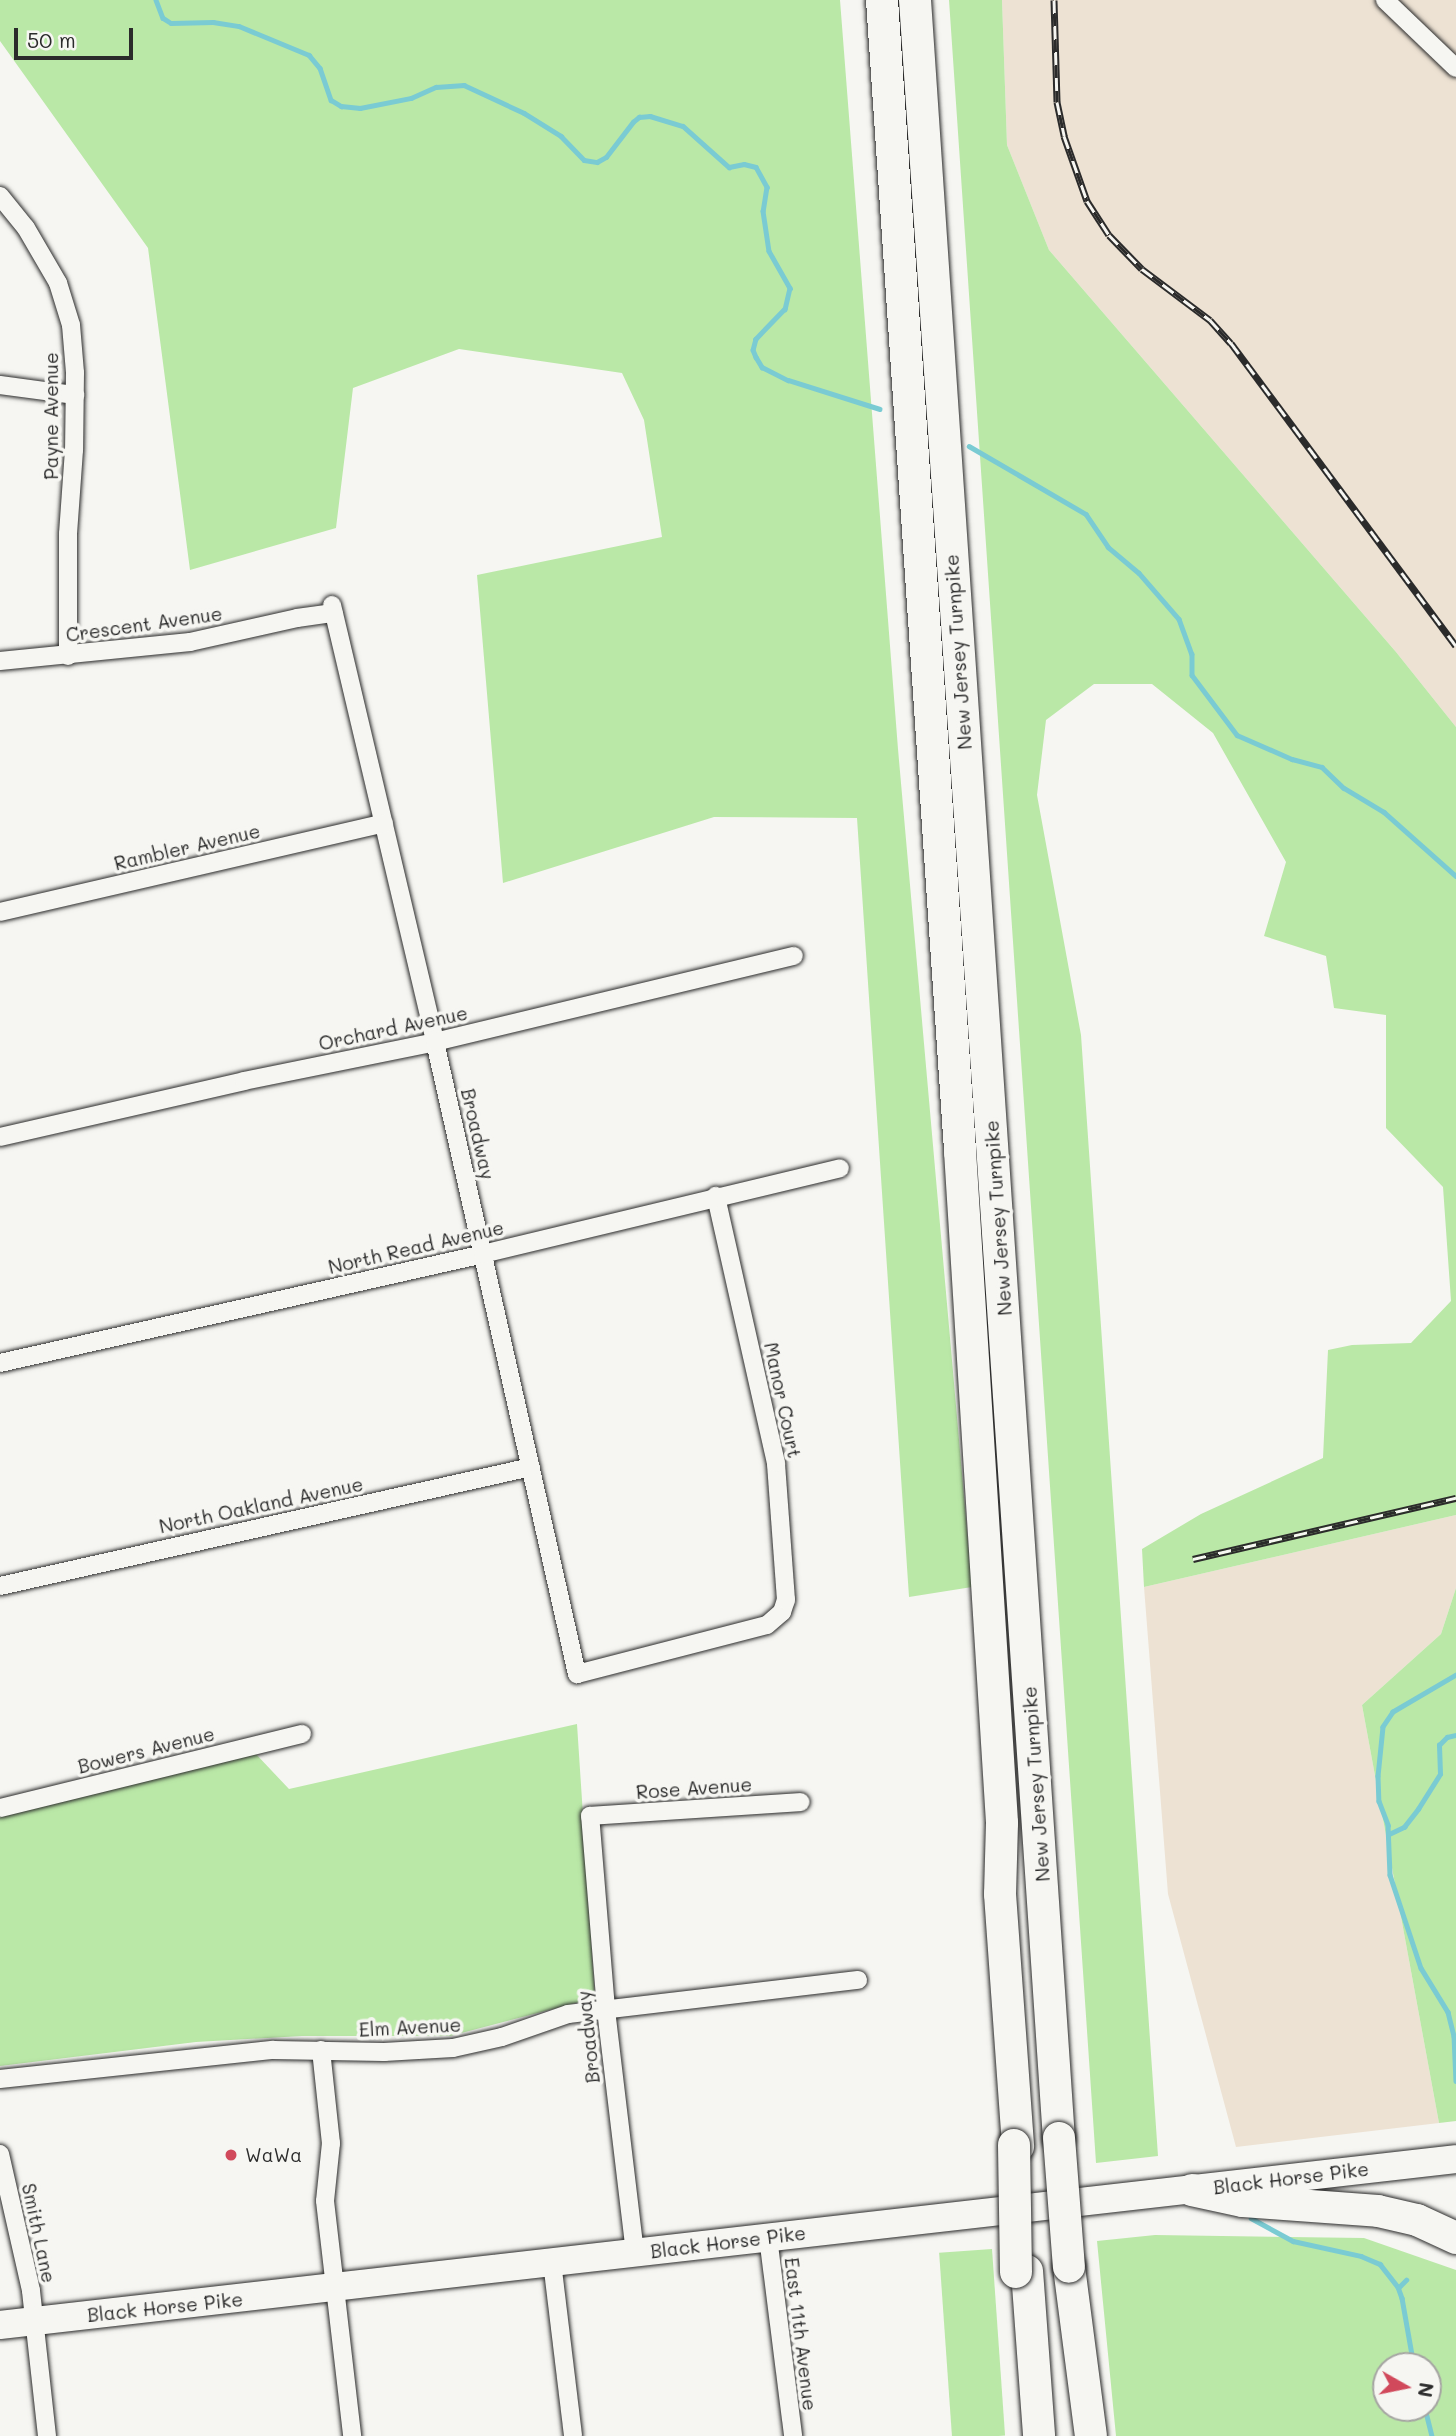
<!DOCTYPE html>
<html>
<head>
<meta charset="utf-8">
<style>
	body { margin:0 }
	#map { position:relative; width:1456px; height:2436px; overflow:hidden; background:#f6f6f2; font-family:Mali,sans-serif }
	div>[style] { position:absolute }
	.built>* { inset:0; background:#ede2d3 }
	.green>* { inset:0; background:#bae8a7; transform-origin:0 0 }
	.stream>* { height:4.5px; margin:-2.25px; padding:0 2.25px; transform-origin:2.25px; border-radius:2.25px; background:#7acbd3 }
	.roads { filter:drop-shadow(0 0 2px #2b2b2b) drop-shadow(0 0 2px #2b2b2b) }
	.street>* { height:18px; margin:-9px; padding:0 9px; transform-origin:9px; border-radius:9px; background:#f6f6f2 }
	.primary>* { height:28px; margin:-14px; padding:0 14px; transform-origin:14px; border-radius:14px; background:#f6f6f2 }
	.highway>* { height:32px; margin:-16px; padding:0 16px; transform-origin:16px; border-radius:16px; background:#f6f6f2 }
	.rail>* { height:7px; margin-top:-3.5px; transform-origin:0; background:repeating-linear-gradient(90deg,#f6f6f2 0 13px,#2b2b2b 0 26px); box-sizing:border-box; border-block:2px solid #2b2b2b }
	.bridges { filter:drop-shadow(0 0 2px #2b2b2b) drop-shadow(0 0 2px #2b2b2b) }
	.highway-bridge>* { height:32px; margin:-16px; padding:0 16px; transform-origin:16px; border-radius:16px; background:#f6f6f2 }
	.dots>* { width:19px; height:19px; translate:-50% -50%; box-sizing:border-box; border:4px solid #f6f6f2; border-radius:50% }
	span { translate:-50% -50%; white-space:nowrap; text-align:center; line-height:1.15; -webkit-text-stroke:7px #f6f6f2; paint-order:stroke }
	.street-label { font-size:19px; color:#2b2b2b }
	.poi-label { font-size:19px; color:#2b2b2b }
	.left { translate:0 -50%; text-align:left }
	.north { position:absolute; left:1372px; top:2352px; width:70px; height:70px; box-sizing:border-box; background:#f6f6f2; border:2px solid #a5a5a2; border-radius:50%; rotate:99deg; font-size:19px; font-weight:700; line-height:28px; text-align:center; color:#2b2b2b }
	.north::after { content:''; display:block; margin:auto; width:24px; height:32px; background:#d1495b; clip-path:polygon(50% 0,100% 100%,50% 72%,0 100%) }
	.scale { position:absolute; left:14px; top:28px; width:119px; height:32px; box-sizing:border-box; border:4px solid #2b2b2b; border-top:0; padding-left:9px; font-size:21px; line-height:24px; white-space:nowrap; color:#2b2b2b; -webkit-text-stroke:5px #f6f6f2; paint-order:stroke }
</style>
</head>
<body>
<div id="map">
	<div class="built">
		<i style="clip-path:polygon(1002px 0,1456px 0,1456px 727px,1396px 652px,1049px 250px,1007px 145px)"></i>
		<i style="clip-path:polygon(1456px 1515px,1456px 1588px,1441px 1634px,1362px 1705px,1439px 2123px,1236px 2147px,1168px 1894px,1144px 1587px)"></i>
	</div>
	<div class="green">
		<i style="clip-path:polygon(0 0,840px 0,898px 749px,972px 1587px,909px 1597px,857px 818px,714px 817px,503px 883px,477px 575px,662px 537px,644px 420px,622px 373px,459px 349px,353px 388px,336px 528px,190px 570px,148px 248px,0 41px)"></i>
		<i style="clip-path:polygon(949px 0,1002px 0,1007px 145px,1049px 250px,1396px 652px,1456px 727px,1456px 1515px,1144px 1587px,1142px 1549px,1201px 1514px,1323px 1458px,1328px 1350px,1352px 1345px,1411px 1343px,1451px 1301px,1443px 1187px,1386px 1128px,1386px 1015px,1334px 1008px,1326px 956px,1264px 936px,1286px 862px,1213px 733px,1152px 684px,1094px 684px,1046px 720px,1037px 795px,1081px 1035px,1158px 2156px,1096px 2163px)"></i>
		<i style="clip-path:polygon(1456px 1588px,1456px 2121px,1439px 2123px,1362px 1705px,1441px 1634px)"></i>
		<i style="clip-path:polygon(577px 1724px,595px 1998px,450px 2036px,302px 2036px,196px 2042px,0 2066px,0 1812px,254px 1752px,289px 1789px)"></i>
		<i style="clip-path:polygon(evenodd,1155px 2235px,1364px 2238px,1456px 2270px,1456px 2436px,1116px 2436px,1097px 2241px,1155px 2235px,1386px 2366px,1428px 2366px,1428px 2408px,1386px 2408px,1386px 2366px)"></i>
		<i style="left:992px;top:2249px;width:187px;height:53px;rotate:86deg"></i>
	</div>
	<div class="stream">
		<i style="left:156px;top:0;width:19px;rotate:69deg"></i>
		<i style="left:163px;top:18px;width:9px;rotate:32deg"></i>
		<i style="left:171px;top:23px;width:42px;rotate:-1.4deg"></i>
		<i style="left:213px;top:22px;width:26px;rotate:9deg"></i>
		<i style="left:239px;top:26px;width:76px;rotate:22.5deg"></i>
		<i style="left:309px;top:55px;width:17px;rotate:50deg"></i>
		<i style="left:320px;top:68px;width:34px;rotate:71deg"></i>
		<i style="left:331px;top:100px;width:12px;rotate:31deg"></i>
		<i style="left:341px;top:106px;width:19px;rotate:6deg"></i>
		<i style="left:360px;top:108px;width:52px;rotate:-11.1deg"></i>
		<i style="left:411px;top:98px;width:27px;rotate:-24deg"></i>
		<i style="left:436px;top:87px;width:28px;rotate:-4deg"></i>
		<i style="left:464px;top:85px;width:66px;rotate:25deg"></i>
		<i style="left:524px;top:113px;width:44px;rotate:31.9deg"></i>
		<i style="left:561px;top:136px;width:33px;rotate:46deg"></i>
		<i style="left:584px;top:160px;width:13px;rotate:9deg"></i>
		<i style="left:597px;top:162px;width:10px;rotate:-29deg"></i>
		<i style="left:606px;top:157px;width:44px;rotate:-52.4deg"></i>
		<i style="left:633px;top:122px;width:8px;rotate:-40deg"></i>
		<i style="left:639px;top:117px;width:11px;rotate:-5deg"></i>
		<i style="left:650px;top:116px;width:34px;rotate:17deg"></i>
		<i style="left:683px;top:126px;width:62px;rotate:41.7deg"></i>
		<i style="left:729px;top:167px;width:15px;rotate:-11deg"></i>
		<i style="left:744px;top:164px;width:12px;rotate:14deg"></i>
		<i style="left:756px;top:167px;width:23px;rotate:61deg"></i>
		<i style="left:767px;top:187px;width:24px;rotate:99deg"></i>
		<i style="left:763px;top:211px;width:40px;rotate:81.5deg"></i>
		<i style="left:769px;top:251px;width:43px;rotate:60.4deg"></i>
		<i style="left:790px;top:288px;width:22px;rotate:103deg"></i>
		<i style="left:785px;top:309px;width:42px;rotate:134deg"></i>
		<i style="left:756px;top:339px;width:11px;rotate:105deg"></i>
		<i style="left:753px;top:350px;width:8px;rotate:67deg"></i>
		<i style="left:756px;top:357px;width:12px;rotate:59deg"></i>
		<i style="left:762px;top:367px;width:29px;rotate:27deg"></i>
		<i style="left:788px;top:380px;width:96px;rotate:17.5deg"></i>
		<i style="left:969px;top:446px;width:135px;rotate:30.2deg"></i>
		<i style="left:1086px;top:514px;width:40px;rotate:56deg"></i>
		<i style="left:1108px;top:547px;width:40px;rotate:40deg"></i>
		<i style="left:1139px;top:573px;width:61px;rotate:49deg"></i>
		<i style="left:1179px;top:619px;width:37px;rotate:70deg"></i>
		<i style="left:1192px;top:654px;width:21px;rotate:90deg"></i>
		<i style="left:1192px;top:675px;width:75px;rotate:53.1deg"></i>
		<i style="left:1237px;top:735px;width:60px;rotate:23.6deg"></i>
		<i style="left:1292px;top:759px;width:31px;rotate:15deg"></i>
		<i style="left:1322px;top:767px;width:30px;rotate:44deg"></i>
		<i style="left:1344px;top:788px;width:47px;rotate:31deg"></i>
		<i style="left:1384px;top:812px;width:96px;rotate:41.6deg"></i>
		<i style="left:1456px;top:1675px;width:73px;rotate:149.6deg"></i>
		<i style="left:1393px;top:1712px;width:18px;rotate:124deg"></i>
		<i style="left:1383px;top:1727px;width:49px;rotate:95.8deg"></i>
		<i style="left:1378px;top:1776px;width:25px;rotate:88deg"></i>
		<i style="left:1379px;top:1801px;width:26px;rotate:69deg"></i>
		<i style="left:1388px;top:1825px;width:50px;rotate:87.7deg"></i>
		<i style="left:1390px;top:1875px;width:98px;rotate:71.6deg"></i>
		<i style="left:1421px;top:1968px;width:52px;rotate:58.5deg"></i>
		<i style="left:1448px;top:2012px;width:25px;rotate:76deg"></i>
		<i style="left:1454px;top:2036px;width:45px;rotate:87.5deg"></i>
		<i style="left:1389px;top:1834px;width:17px;rotate:-25deg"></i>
		<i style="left:1404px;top:1827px;width:23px;rotate:-52deg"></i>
		<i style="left:1418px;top:1809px;width:41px;rotate:-57.8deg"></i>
		<i style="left:1440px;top:1774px;width:29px;rotate:-92deg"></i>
		<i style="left:1439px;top:1745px;width:11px;rotate:-45deg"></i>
		<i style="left:1447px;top:1737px;width:9px;rotate:-13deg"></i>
		<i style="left:1251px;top:2218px;width:48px;rotate:28.7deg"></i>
		<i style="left:1293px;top:2241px;width:70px;rotate:12.4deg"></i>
		<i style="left:1361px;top:2256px;width:21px;rotate:23deg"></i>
		<i style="left:1380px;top:2264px;width:29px;rotate:52deg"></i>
		<i style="left:1398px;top:2287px;width:12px;rotate:70deg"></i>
		<i style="left:1402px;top:2298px;width:69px;rotate:80deg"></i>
		<i style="left:1399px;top:2287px;width:10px;rotate:-45deg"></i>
		<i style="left:1425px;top:2408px;width:29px;rotate:76deg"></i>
	</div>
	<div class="roads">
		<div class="street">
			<i style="left:1385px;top:0;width:98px;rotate:43.8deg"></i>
			<i style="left:0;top:196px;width:41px;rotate:50.9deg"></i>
			<i style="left:26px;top:228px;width:64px;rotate:59.8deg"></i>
			<i style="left:58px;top:283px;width:44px;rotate:72.8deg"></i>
			<i style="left:71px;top:325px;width:48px;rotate:85.2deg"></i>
			<i style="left:75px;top:373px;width:77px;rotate:90.7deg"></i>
			<i style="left:74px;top:450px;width:84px;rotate:94.1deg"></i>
			<i style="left:68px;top:534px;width:122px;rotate:90deg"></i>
			<i style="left:0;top:385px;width:76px;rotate:7.6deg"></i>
			<i style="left:332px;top:605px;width:449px;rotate:76.7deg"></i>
			<i style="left:435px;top:1042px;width:648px;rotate:77.34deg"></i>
			<i style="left:577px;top:1674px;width:196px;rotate:-14.5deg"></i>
			<i style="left:767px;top:1625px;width:20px;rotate:-41deg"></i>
			<i style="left:782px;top:1612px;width:13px;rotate:-72deg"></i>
			<i style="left:786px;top:1600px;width:137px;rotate:-94.2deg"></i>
			<i style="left:776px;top:1463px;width:274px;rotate:-102.7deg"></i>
			<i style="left:0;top:661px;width:191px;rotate:-5.7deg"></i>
			<i style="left:190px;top:642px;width:110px;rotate:-12.6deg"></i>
			<i style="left:297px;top:618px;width:37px;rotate:-8deg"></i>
			<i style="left:0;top:912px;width:394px;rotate:-13deg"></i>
			<i style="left:0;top:1137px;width:250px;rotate:-12.9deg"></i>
			<i style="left:244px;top:1081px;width:195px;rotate:-11.5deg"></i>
			<i style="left:435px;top:1042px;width:369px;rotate:-13.5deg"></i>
			<i style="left:0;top:1363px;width:495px;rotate:-12.7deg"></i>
			<i style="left:483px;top:1254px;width:367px;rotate:-13.5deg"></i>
			<i style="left:0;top:1586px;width:544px;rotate:-12.63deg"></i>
			<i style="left:0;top:1808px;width:311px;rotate:-13.8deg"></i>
			<i style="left:321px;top:2050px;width:94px;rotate:83.9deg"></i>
			<i style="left:331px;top:2143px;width:58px;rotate:95.9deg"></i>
			<i style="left:325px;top:2201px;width:237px;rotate:83.4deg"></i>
			<i style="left:0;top:2079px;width:275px;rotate:-6.1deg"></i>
			<i style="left:273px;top:2050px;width:111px;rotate:1deg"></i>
			<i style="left:384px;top:2052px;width:69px;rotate:-3.3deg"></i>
			<i style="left:453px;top:2048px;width:50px;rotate:-12.7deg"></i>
			<i style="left:502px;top:2037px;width:70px;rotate:-19.2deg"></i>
			<i style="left:568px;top:2014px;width:292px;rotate:-6.7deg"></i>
			<i style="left:0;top:2154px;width:140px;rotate:77.2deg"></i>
			<i style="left:31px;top:2291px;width:146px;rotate:83.7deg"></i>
			<i style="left:768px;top:2237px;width:201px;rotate:82.8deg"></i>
			<i style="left:635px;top:2253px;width:246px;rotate:-96.8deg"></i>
			<i style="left:606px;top:2009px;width:194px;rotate:-94.7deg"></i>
			<i style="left:590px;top:1816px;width:211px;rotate:-3.8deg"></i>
			<i style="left:552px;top:2262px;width:175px;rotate:83.1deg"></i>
		</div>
		<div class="primary">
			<i style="left:0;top:2325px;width:1465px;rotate:-6.5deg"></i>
		</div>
		<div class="highway">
			<i style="left:882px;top:0;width:1154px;rotate:86.12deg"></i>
			<i style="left:960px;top:1151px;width:673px;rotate:86.42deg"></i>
			<i style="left:1002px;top:1823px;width:71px;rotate:91.6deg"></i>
			<i style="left:1000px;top:1894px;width:253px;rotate:85.9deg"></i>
			<i style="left:915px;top:0;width:2143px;rotate:86.15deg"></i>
			<i style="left:1192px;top:2190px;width:52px;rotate:12.2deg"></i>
			<i style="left:1243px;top:2201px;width:135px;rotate:4.2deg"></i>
			<i style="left:1378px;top:2211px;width:40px;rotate:13deg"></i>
			<i style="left:1417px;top:2220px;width:43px;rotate:24.8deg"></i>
			<i style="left:1069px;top:2267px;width:170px;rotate:82.6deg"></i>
			<i style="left:1027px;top:2271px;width:165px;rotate:85.8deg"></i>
		</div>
	</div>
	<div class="rail">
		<i style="left:1054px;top:0;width:102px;rotate:88.3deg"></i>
		<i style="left:1057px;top:102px;width:35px;rotate:78deg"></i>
		<i style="left:1064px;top:136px;width:69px;rotate:70.5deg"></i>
		<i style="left:1087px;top:201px;width:40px;rotate:57.1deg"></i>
		<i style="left:1109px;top:235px;width:47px;rotate:45.9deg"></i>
		<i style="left:1142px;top:269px;width:85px;rotate:36.9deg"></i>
		<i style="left:1210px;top:320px;width:31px;rotate:48deg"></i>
		<i style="left:1231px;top:343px;width:377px;rotate:53.4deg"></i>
		<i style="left:1193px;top:1559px;width:270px;rotate:-13.1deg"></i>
	</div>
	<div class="bridges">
		<div class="highway-bridge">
			<i style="left:1059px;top:2138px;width:129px;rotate:85.6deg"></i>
			<i style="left:1014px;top:2145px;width:127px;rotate:89.1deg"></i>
		</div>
	</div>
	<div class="dots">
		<i style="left:231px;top:2155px;background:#d1495b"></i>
	</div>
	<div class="street-label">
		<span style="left:51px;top:416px;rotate:-90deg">Payne Avenue</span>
		<span style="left:144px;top:624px;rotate:-8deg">Crescent Avenue</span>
		<span style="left:958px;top:652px;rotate:-94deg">New Jersey Turnpike</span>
		<span style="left:187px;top:847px;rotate:-13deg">Rambler Avenue</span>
		<span style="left:393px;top:1028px;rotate:-12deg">Orchard Avenue</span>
		<span style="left:478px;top:1134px;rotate:77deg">Broadway</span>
		<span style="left:998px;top:1218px;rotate:-94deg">New Jersey Turnpike</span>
		<span style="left:416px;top:1247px;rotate:-13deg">North Read Avenue</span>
		<span style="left:783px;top:1400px;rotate:78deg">Manor Court</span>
		<span style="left:261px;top:1505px;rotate:-12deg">North Oakland Avenue</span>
		<span style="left:146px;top:1750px;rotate:-14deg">Bowers Avenue</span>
		<span style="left:1036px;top:1784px;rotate:-94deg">New Jersey Turnpike</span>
		<span style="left:694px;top:1788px;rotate:-4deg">Rose Avenue</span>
		<span style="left:410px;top:2027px;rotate:-3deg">Elm Avenue</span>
		<span style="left:588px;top:2037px;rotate:-96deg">Broadway</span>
		<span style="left:1291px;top:2178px;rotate:-7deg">Black Horse Pike</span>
		<span style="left:39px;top:2233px;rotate:78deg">Smith Lane</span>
		<span style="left:728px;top:2242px;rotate:-7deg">Black Horse Pike</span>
		<span style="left:165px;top:2307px;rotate:-6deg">Black Horse Pike</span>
		<span style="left:801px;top:2334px;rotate:83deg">East 11th Avenue</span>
	</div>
	<div class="poi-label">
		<span class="left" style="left:245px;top:2155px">WaWa</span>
	</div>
	<div class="north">N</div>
	<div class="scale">50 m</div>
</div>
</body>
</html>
